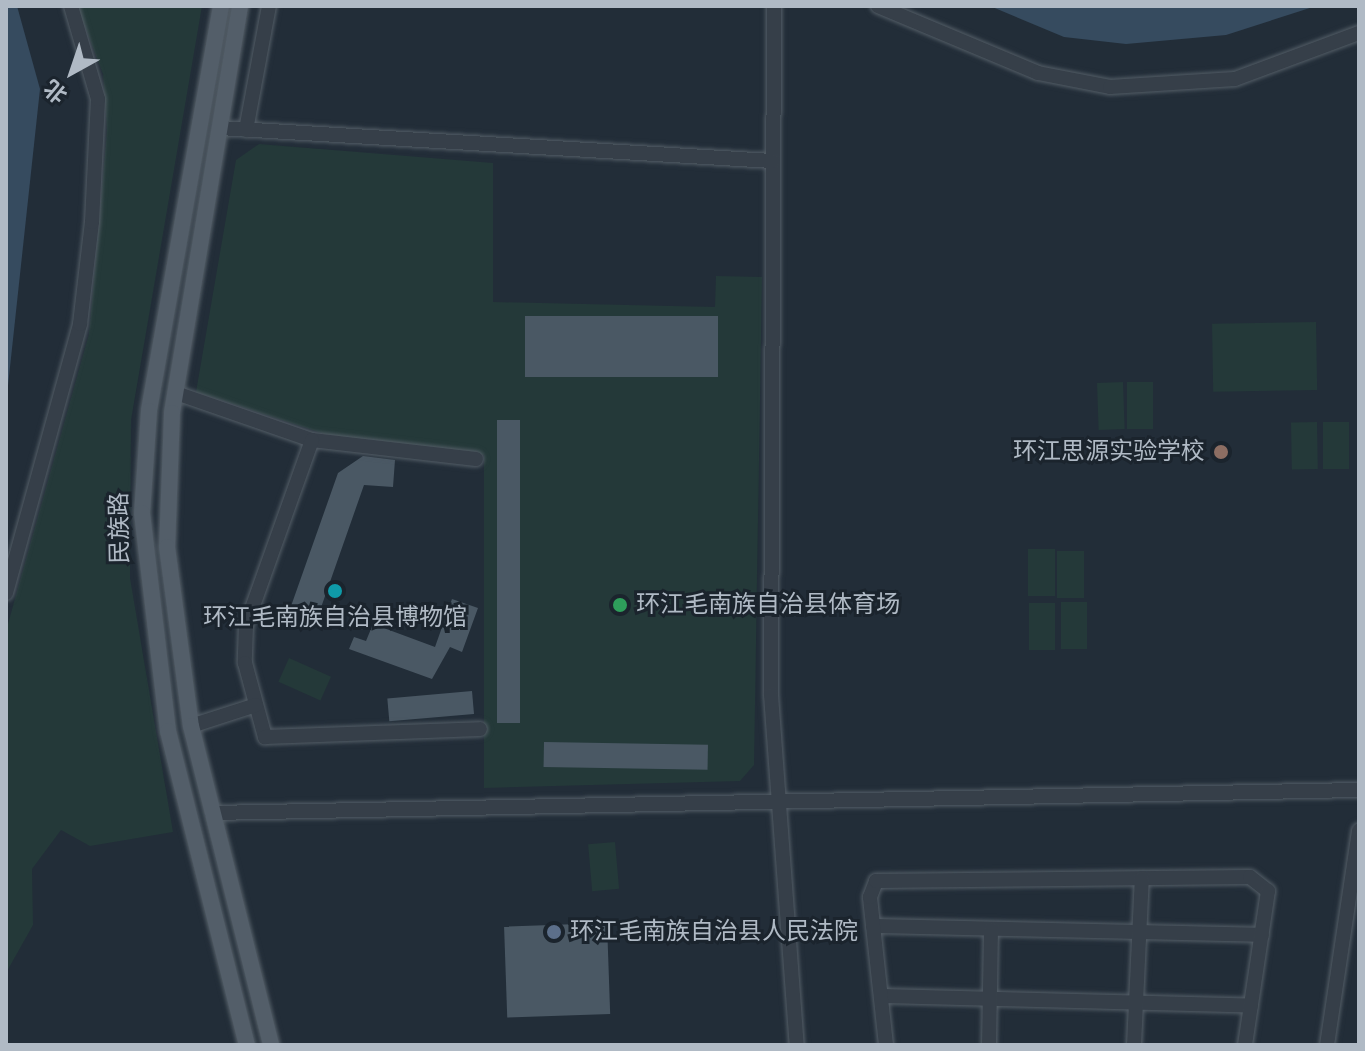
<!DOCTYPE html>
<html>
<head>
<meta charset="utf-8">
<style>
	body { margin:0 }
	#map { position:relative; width:1365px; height:1051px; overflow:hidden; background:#222d38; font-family:"Sofia Sans Condensed","Noto Sans SC",sans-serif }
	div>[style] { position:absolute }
	.green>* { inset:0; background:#243939; transform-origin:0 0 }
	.water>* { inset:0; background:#364b5f }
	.building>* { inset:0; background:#4a5864; transform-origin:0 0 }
	.roads { filter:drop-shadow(0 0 2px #535d66) drop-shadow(0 0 2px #535d66) }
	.minor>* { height:14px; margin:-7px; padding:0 7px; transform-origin:7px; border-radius:7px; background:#363f49 }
	.major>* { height:16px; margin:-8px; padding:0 8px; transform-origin:8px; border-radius:8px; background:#535e69 }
	.dots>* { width:22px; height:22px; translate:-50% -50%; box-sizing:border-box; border:4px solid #1b242d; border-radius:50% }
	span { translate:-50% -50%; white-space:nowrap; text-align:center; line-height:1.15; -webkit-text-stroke:6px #1b242d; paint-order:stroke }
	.poi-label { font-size:24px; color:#b0bac5 }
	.right { translate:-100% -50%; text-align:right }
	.left { translate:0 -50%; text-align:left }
	.street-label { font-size:24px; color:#b0bac5 }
	.frame { position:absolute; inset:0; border:8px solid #b0bac5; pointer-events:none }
	.north { position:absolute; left:32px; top:32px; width:80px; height:80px; -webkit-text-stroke:6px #1b242d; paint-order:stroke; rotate:220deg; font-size:22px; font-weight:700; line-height:32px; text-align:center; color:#b0bac5 }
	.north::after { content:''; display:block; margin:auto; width:28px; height:36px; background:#b0bac5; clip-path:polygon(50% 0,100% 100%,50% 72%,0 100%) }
</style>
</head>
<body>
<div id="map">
	<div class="green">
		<i style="clip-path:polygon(77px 6px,202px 6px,131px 420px,130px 578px,173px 832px,90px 846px,61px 830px,32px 869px,33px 925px,6px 973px,6px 631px,89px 334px,107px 131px,103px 74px)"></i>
		<i style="clip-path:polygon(259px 144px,493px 163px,493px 302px,715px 307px,716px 276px,762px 277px,754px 765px,740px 781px,484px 788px,484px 455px,328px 435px,196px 392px,236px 160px)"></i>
		<i style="left:1316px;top:322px;width:68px;height:104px;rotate:89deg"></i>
		<i style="left:1123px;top:382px;width:47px;height:26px;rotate:88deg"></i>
		<i style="left:1127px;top:382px;width:26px;height:47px"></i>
		<i style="left:1317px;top:422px;width:47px;height:26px;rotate:89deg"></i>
		<i style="left:1323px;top:422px;width:26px;height:47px"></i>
		<i style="left:1028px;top:549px;width:27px;height:47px"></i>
		<i style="left:1057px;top:551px;width:27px;height:47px"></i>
		<i style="left:1061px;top:602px;width:26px;height:47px"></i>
		<i style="left:1029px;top:603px;width:26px;height:47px"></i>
		<i style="left:289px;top:658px;width:46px;height:26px;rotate:24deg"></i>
		<i style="left:615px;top:842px;width:47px;height:27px;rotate:85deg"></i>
	</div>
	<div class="water">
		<i style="clip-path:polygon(6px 6px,17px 6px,40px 89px,6px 404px)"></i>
		<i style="clip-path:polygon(990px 6px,1316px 6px,1226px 35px,1126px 44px,1064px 37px)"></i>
	</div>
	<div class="building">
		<i style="left:525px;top:316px;width:193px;height:61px"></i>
		<i style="left:497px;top:420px;width:23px;height:303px"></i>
		<i style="clip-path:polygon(363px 456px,395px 460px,393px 487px,364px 485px,317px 619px,290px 609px,338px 473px)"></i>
		<i style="clip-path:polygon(452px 599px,478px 608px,462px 652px,450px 647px,432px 679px,349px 649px,354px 637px,366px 641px,373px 624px,435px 647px)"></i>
		<i style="left:472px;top:691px;width:23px;height:85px;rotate:85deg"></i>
		<i style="left:544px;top:742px;width:164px;height:25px;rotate:1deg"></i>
		<i style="left:607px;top:923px;width:91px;height:103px;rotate:88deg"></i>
	</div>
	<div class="roads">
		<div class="minor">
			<i style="left:774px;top:6px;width:689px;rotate:90.25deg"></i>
			<i style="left:771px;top:695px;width:351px;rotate:85.8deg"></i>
			<i style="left:878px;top:6px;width:173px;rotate:22.7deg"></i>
			<i style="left:1038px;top:73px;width:73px;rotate:11deg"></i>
			<i style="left:1110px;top:87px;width:125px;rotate:-3.7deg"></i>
			<i style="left:1235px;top:79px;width:132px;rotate:-20.4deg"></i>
			<i style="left:220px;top:128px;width:554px;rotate:3.42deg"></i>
			<i style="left:246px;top:130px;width:126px;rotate:-79.5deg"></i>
			<i style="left:176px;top:393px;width:144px;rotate:19.1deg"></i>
			<i style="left:312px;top:440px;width:165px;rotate:6.6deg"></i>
			<i style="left:312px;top:440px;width:196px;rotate:109.6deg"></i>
			<i style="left:246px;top:625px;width:38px;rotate:92deg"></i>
			<i style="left:245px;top:663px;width:77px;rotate:74.9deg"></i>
			<i style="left:265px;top:737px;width:215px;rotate:-2.1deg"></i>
			<i style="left:6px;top:593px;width:279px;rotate:-74.6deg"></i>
			<i style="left:80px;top:324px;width:103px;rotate:-83.3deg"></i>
			<i style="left:92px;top:222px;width:123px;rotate:-87.2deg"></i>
			<i style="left:98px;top:99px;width:97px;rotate:-106.2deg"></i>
			<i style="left:191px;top:726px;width:68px;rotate:-17.9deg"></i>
			<i style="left:212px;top:813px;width:1147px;rotate:-1.15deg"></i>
			<i style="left:873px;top:926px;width:389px;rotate:1.3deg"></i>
			<i style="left:881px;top:996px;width:370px;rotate:1.5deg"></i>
			<i style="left:886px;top:1045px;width:149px;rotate:-96.2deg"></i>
			<i style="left:870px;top:897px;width:17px;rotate:-69deg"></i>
			<i style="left:876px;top:881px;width:374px;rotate:-0.6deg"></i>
			<i style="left:1250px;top:877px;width:23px;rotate:38deg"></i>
			<i style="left:1268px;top:891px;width:156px;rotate:98.5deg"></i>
			<i style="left:989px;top:1045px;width:116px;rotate:-89deg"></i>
			<i style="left:1134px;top:1045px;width:167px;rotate:-87.3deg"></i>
			<i style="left:1327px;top:1045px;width:217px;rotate:-81.5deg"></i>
		</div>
		<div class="major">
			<i style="left:221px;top:6px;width:411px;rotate:100.1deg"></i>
			<i style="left:149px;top:411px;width:102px;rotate:93.9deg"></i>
			<i style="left:142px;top:513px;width:220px;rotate:83.2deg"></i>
			<i style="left:168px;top:731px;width:324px;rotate:75.9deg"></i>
			<i style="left:240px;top:6px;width:413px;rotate:99.5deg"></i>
			<i style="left:172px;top:413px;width:134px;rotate:92.1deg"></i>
			<i style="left:167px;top:547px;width:181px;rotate:82.4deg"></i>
			<i style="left:191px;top:726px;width:329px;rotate:75.9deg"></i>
		</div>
	</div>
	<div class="dots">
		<i style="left:1221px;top:452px;background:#8d6e63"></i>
		<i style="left:335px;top:591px;background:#0f9aa8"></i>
		<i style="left:620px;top:605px;background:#2e9e5b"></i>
		<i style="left:554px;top:932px;background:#5c6f8a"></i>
	</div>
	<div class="poi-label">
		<span class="right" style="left:1205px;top:452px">环江思源实验学校</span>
		<span class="left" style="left:636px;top:605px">环江毛南族自治县体育场</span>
		<span style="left:335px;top:618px">环江毛南族自治县博物馆</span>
		<span class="left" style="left:570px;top:932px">环江毛南族自治县人民法院</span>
	</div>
	<div class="street-label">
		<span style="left:120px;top:528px;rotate:-91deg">民族路</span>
	</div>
	<div class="frame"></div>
	<div class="north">北</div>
</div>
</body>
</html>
